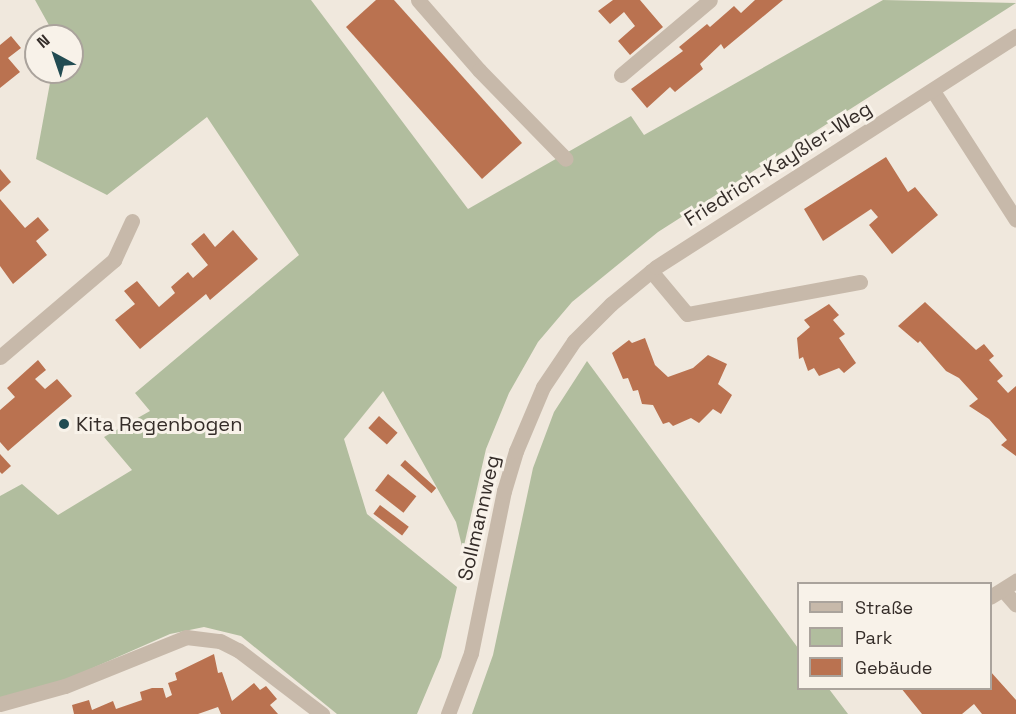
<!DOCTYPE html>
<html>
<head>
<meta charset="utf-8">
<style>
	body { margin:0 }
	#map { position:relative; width:1016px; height:714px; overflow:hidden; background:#f0e8dd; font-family:"Space Grotesk",sans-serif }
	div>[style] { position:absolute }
	.green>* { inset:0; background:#b1bd9e }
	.building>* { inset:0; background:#ba7250; transform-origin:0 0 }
	.minor>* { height:15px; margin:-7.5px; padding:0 7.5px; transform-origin:7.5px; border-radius:7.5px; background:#c7b9aa }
	.dots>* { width:16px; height:16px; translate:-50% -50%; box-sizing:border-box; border:3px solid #f8f2e9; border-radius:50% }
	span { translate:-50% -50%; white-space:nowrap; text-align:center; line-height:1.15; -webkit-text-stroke:6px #f8f2e9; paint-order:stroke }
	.street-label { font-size:20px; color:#352d29 }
	.poi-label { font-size:20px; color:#352d29 }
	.left { translate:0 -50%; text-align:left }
	.legend { position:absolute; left:797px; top:582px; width:195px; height:108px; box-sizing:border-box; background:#f8f2e9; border:2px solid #aaa39c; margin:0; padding:8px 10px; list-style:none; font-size:18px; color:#352d29 }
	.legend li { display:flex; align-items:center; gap:12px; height:30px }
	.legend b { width:30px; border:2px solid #aaa39c }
	.north { position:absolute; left:24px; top:24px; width:60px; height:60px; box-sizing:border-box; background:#f8f2e9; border:2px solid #aaa39c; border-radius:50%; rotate:320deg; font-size:16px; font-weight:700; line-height:24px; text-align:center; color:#352d29 }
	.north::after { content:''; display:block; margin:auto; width:21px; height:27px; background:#224c52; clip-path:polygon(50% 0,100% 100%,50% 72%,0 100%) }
</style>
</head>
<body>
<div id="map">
	<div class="green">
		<i style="clip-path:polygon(35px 0,311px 0,468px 209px,631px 116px,644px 135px,883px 0,1016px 3px,658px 232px,572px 302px,538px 342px,509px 393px,486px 449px,463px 550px,456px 522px,383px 391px,344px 439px,367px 514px,457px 587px,441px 657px,417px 714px,337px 714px,241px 636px,204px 627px,170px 634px,70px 678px,0 700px,0 496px,22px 484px,58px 515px,132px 470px,104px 437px,150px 411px,135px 393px,299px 255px,207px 117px,107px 195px,36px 159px,52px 72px,72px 72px,72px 36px,55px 36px)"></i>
		<i style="clip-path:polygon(587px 361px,798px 648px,798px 688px,829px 689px,848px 714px,472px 714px,493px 655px,533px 468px,554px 412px)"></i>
	</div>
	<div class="building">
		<i style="clip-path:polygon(376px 0,394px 0,522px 143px,482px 179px,346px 27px)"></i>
		<i style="clip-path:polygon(613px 0,640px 0,663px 27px,630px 55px,618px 41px,635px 26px,624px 12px,610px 24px,598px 11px)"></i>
		<i style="clip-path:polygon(755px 0,783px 0,724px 49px,721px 44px,700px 64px,703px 69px,675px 92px,670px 87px,647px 108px,631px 89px,683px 51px,679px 47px,707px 24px,710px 27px,734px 6px,741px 13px)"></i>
		<i style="clip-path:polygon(11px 36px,21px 48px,8px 58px,20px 72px,0 88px,0 45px)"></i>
		<i style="clip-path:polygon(886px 157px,908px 192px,915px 187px,938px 215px,892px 254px,869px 225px,878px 217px,871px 209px,823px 241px,804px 209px)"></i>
		<i style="clip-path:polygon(0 169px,11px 182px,0 192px)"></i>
		<i style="clip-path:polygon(0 199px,25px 228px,38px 217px,49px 230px,36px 241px,47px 255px,13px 284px,0 266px)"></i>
		<i style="clip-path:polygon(233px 230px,258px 259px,210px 300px,206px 294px,140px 349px,115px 320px,135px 304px,124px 291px,137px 281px,159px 307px,175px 293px,171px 287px,188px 272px,193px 278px,208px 265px,191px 244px,204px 233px,215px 247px)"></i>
		<i style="clip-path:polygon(925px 302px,976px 350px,984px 344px,994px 356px,989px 360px,1003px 376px,997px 381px,1008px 393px,1016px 386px,1016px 456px,1001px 445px,1007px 440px,989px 419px,969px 406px,978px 399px,959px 378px,946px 371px,920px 341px,918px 343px,898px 326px)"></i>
		<i style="clip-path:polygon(829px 304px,839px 315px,833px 320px,845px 334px,839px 338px,856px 363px,844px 373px,839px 368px,819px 376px,814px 368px,808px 371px,803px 357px,799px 359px,797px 338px,810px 327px,804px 320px)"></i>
		<i style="clip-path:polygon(645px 338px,655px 365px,668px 377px,693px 368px,708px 355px,727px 364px,718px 384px,732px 395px,721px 414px,713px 409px,699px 423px,691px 418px,673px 426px,669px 422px,663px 424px,653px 405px,642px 404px,638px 390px,633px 391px,628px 378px,623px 379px,612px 353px,629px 340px,632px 343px)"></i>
		<i style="clip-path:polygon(38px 360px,46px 370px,35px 379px,45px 389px,57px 379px,72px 396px,8px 451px,0 442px,0 410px,15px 397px,7px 388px)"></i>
		<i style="left:379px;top:416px;width:25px;height:16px;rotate:42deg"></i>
		<i style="clip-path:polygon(0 454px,11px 466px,2px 474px,0 472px)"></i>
		<i style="left:405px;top:460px;width:42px;height:7px;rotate:42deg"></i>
		<i style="left:388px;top:474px;width:36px;height:21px;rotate:38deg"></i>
		<i style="left:380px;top:505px;width:36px;height:11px;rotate:37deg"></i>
		<i style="clip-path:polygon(214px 654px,218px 673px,222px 672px,232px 701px,254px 683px,260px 690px,266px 686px,277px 699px,270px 705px,278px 714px,221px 714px,218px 707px,198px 714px,74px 714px,72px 705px,89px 700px,92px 710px,113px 701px,116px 709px,142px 700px,140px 692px,152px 688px,163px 688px,166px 698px,172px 695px,168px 683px,177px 680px,175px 673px)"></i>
		<i style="clip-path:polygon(990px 671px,1016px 700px,1016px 714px,982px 714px,974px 704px,962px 714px,922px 714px,901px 688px,990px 688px)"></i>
	</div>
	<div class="minor">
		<i style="left:418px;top:0;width:93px;rotate:48.9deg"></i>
		<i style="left:479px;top:70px;width:124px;rotate:45.7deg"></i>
		<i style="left:621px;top:75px;width:116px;rotate:-40.1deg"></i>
		<i style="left:933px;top:91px;width:153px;rotate:57.2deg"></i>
		<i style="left:651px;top:271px;width:56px;rotate:50.1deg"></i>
		<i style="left:687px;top:314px;width:176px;rotate:-10.5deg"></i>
		<i style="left:0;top:357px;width:150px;rotate:-40.4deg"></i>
		<i style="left:114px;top:260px;width:43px;rotate:-65.2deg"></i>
		<i style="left:1004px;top:591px;width:18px;rotate:49deg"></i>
		<i style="left:990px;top:597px;width:31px;rotate:-32deg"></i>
		<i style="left:0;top:704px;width:67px;rotate:-15.5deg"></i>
		<i style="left:65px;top:686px;width:131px;rotate:-22deg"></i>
		<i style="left:186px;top:637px;width:34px;rotate:7deg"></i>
		<i style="left:220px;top:641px;width:20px;rotate:27deg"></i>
		<i style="left:238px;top:650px;width:106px;rotate:37.3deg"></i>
		<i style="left:448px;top:714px;width:65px;rotate:-69.3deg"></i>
		<i style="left:471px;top:653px;width:165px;rotate:-78.5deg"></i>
		<i style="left:504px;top:491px;width:42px;rotate:-73.3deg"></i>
		<i style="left:516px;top:451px;width:69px;rotate:-67.1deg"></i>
		<i style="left:543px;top:387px;width:55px;rotate:-56deg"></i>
		<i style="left:574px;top:341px;width:52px;rotate:-45deg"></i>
		<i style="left:611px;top:304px;width:58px;rotate:-39.4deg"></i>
		<i style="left:656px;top:267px;width:428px;rotate:-32.7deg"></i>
	</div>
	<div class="dots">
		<i style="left:64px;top:424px;background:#224c52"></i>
	</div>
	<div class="street-label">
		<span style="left:778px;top:164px;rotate:-32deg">Friedrich-Kayßler-Weg</span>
		<span style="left:479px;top:518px;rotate:-77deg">Sollmannweg</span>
	</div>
	<div class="poi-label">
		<span class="left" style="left:76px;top:424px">Kita Regenbogen</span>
	</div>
	<ul class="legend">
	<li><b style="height:8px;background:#c7b9aa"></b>Straße</li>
	<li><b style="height:16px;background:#b1bd9e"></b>Park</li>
	<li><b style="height:16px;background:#ba7250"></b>Gebäude</li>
	</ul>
	<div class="north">N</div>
</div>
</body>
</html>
